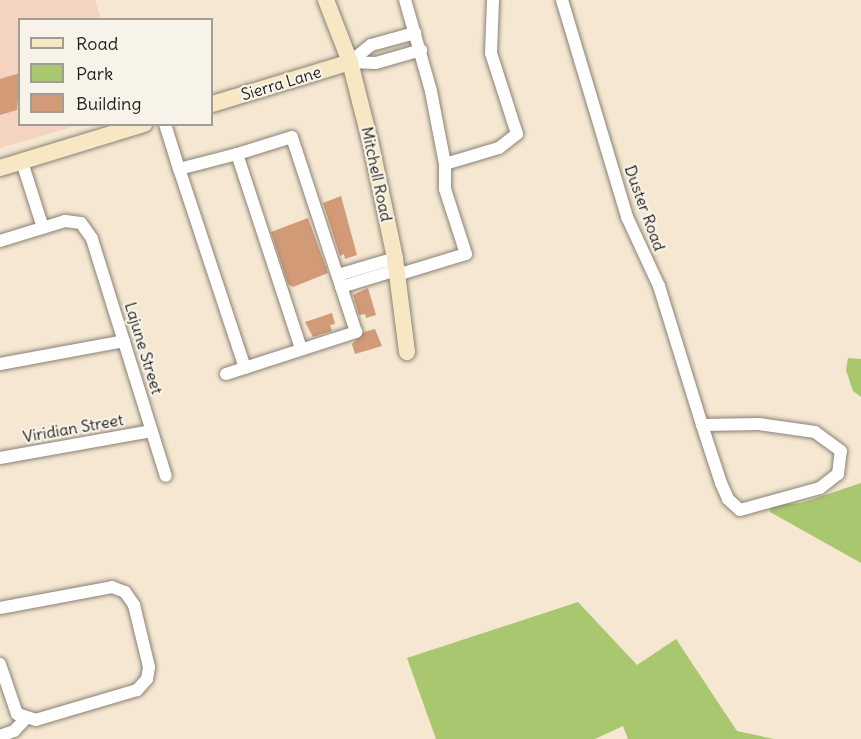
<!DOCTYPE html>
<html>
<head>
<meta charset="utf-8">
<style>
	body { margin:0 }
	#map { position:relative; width:861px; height:739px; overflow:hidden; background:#f5e7d1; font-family:Delius,sans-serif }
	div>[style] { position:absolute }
	.built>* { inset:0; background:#f4d3c0 }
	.green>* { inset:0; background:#a9c76f }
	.building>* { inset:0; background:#d29a77 }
	.roads { filter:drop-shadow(0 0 2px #888276) drop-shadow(0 0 2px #888276) }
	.street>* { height:12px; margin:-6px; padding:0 6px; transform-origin:6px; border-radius:6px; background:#fff }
	.secondary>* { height:16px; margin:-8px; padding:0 8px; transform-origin:8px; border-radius:8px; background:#f7e8c3 }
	span { translate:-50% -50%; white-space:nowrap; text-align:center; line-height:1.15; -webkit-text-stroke:4.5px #f7f3e8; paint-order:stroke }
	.street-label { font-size:16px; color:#1c1c1c }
	.legend { position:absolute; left:18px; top:18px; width:195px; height:108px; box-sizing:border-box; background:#f7f3e8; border:2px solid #9f9d96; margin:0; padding:8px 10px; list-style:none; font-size:18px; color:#1c1c1c }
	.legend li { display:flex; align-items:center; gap:12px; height:30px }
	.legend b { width:30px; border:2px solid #9f9d96 }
</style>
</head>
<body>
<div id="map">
	<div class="built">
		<i style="clip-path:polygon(0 0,95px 0,101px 19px,20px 20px,20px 124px,78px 125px,0 148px)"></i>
	</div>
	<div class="green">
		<i style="clip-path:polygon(848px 358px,861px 359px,861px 397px,853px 391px,846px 370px)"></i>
		<i style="clip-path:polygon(861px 483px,861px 563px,770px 512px,770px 505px,801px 503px)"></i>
		<i style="clip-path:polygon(578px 602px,637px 665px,676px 639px,737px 731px,774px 739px,628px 739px,623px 726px,595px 739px,436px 739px,407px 658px)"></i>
	</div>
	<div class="building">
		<i style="clip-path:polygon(20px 73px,17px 110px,0 115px,0 79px)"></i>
		<i style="clip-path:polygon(341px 196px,357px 255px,345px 259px,344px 254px,340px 256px,323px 203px)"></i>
		<i style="clip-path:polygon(308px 218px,328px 273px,293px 287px,288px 284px,271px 232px)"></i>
		<i style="clip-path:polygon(368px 288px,376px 315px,366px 318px,365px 314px,359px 315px,353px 295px)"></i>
		<i style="clip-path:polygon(332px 313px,335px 324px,330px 325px,332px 331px,313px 337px,305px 322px)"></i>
		<i style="clip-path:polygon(375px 329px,382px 346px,355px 354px,352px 344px,364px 332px)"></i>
	</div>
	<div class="roads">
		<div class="street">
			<i style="left:562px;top:0;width:227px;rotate:73.3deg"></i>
			<i style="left:627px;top:217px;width:76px;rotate:65.1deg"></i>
			<i style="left:659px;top:286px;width:145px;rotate:72.8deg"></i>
			<i style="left:702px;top:425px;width:61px;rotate:71.9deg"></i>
			<i style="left:721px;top:483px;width:17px;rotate:66deg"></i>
			<i style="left:728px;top:499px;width:16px;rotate:43deg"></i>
			<i style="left:740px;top:510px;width:83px;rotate:-15.4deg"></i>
			<i style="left:820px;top:488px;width:23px;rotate:-38deg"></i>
			<i style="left:838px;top:474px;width:23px;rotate:-83deg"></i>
			<i style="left:841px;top:451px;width:32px;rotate:-144deg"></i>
			<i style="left:815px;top:432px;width:57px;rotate:-171.9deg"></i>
			<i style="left:759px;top:424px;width:57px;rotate:179deg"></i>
			<i style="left:350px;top:62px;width:27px;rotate:-39deg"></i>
			<i style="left:371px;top:45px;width:46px;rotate:-15.3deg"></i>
			<i style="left:350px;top:62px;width:26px;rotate:2deg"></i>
			<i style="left:376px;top:63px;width:47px;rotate:-16.1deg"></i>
			<i style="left:165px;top:124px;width:47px;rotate:72.7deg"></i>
			<i style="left:22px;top:162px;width:69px;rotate:72.3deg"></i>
			<i style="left:445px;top:164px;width:56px;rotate:-16.5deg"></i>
			<i style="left:499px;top:148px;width:23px;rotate:-38deg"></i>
			<i style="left:517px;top:134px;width:85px;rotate:-107.8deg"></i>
			<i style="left:491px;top:53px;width:53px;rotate:-87.8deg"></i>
			<i style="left:0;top:241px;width:68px;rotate:-17.1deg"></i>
			<i style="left:65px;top:221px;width:16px;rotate:7deg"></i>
			<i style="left:81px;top:223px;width:19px;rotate:55deg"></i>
			<i style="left:92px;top:239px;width:248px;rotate:72.7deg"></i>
			<i style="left:338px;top:275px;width:59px;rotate:-16.6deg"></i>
			<i style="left:397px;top:275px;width:72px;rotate:-16.9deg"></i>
			<i style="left:466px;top:254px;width:68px;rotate:-107.9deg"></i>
			<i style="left:445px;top:189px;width:25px;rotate:-90deg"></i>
			<i style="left:445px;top:164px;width:74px;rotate:-100.9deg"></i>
			<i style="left:431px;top:91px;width:95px;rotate:-105.9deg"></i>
			<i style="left:341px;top:287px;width:59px;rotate:-16.9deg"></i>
			<i style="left:0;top:364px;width:126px;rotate:-10.5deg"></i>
			<i style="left:245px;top:368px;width:210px;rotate:-108.3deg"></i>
			<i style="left:179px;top:169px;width:60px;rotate:-14.5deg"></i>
			<i style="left:237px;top:154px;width:205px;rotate:71.8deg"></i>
			<i style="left:226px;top:374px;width:137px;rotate:-17.9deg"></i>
			<i style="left:356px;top:332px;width:205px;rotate:-108.2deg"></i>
			<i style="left:292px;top:137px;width:58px;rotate:162.8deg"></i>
			<i style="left:0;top:458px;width:154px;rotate:-10.1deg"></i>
			<i style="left:0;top:608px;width:114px;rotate:-10.6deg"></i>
			<i style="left:112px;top:587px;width:14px;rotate:21deg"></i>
			<i style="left:125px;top:592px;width:16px;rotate:55deg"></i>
			<i style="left:134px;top:605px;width:64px;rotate:76.4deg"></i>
			<i style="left:149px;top:667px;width:12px;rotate:99deg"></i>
			<i style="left:147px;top:679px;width:15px;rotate:132deg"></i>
			<i style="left:137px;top:690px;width:105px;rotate:163.5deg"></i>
			<i style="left:36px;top:720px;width:20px;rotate:-162deg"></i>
			<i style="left:17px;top:714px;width:53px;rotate:-108.8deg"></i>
			<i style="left:0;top:736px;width:15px;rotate:-20deg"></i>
			<i style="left:14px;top:731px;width:16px;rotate:-47deg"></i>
		</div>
		<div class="secondary">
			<i style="left:326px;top:0;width:66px;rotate:68.8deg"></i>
			<i style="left:350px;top:62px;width:86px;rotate:75.8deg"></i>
			<i style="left:371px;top:145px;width:116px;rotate:78deg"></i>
			<i style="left:395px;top:258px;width:95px;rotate:82.7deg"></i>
			<i style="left:212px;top:104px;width:144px;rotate:-16.9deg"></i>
			<i style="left:0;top:168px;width:151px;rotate:-17deg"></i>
		</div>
	</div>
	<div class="street-label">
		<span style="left:281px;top:83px;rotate:-17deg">Sierra Lane</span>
		<span style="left:377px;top:174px;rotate:78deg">Mitchell Road</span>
		<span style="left:645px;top:208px;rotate:70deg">Duster Road</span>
		<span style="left:144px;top:348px;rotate:73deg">Lajune Street</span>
		<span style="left:73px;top:428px;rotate:-10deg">Viridian Street</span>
	</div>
	<ul class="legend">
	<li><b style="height:8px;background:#f7e8c3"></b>Road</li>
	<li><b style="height:16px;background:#a9c76f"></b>Park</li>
	<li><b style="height:16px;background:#d29a77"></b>Building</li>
	</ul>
</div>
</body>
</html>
